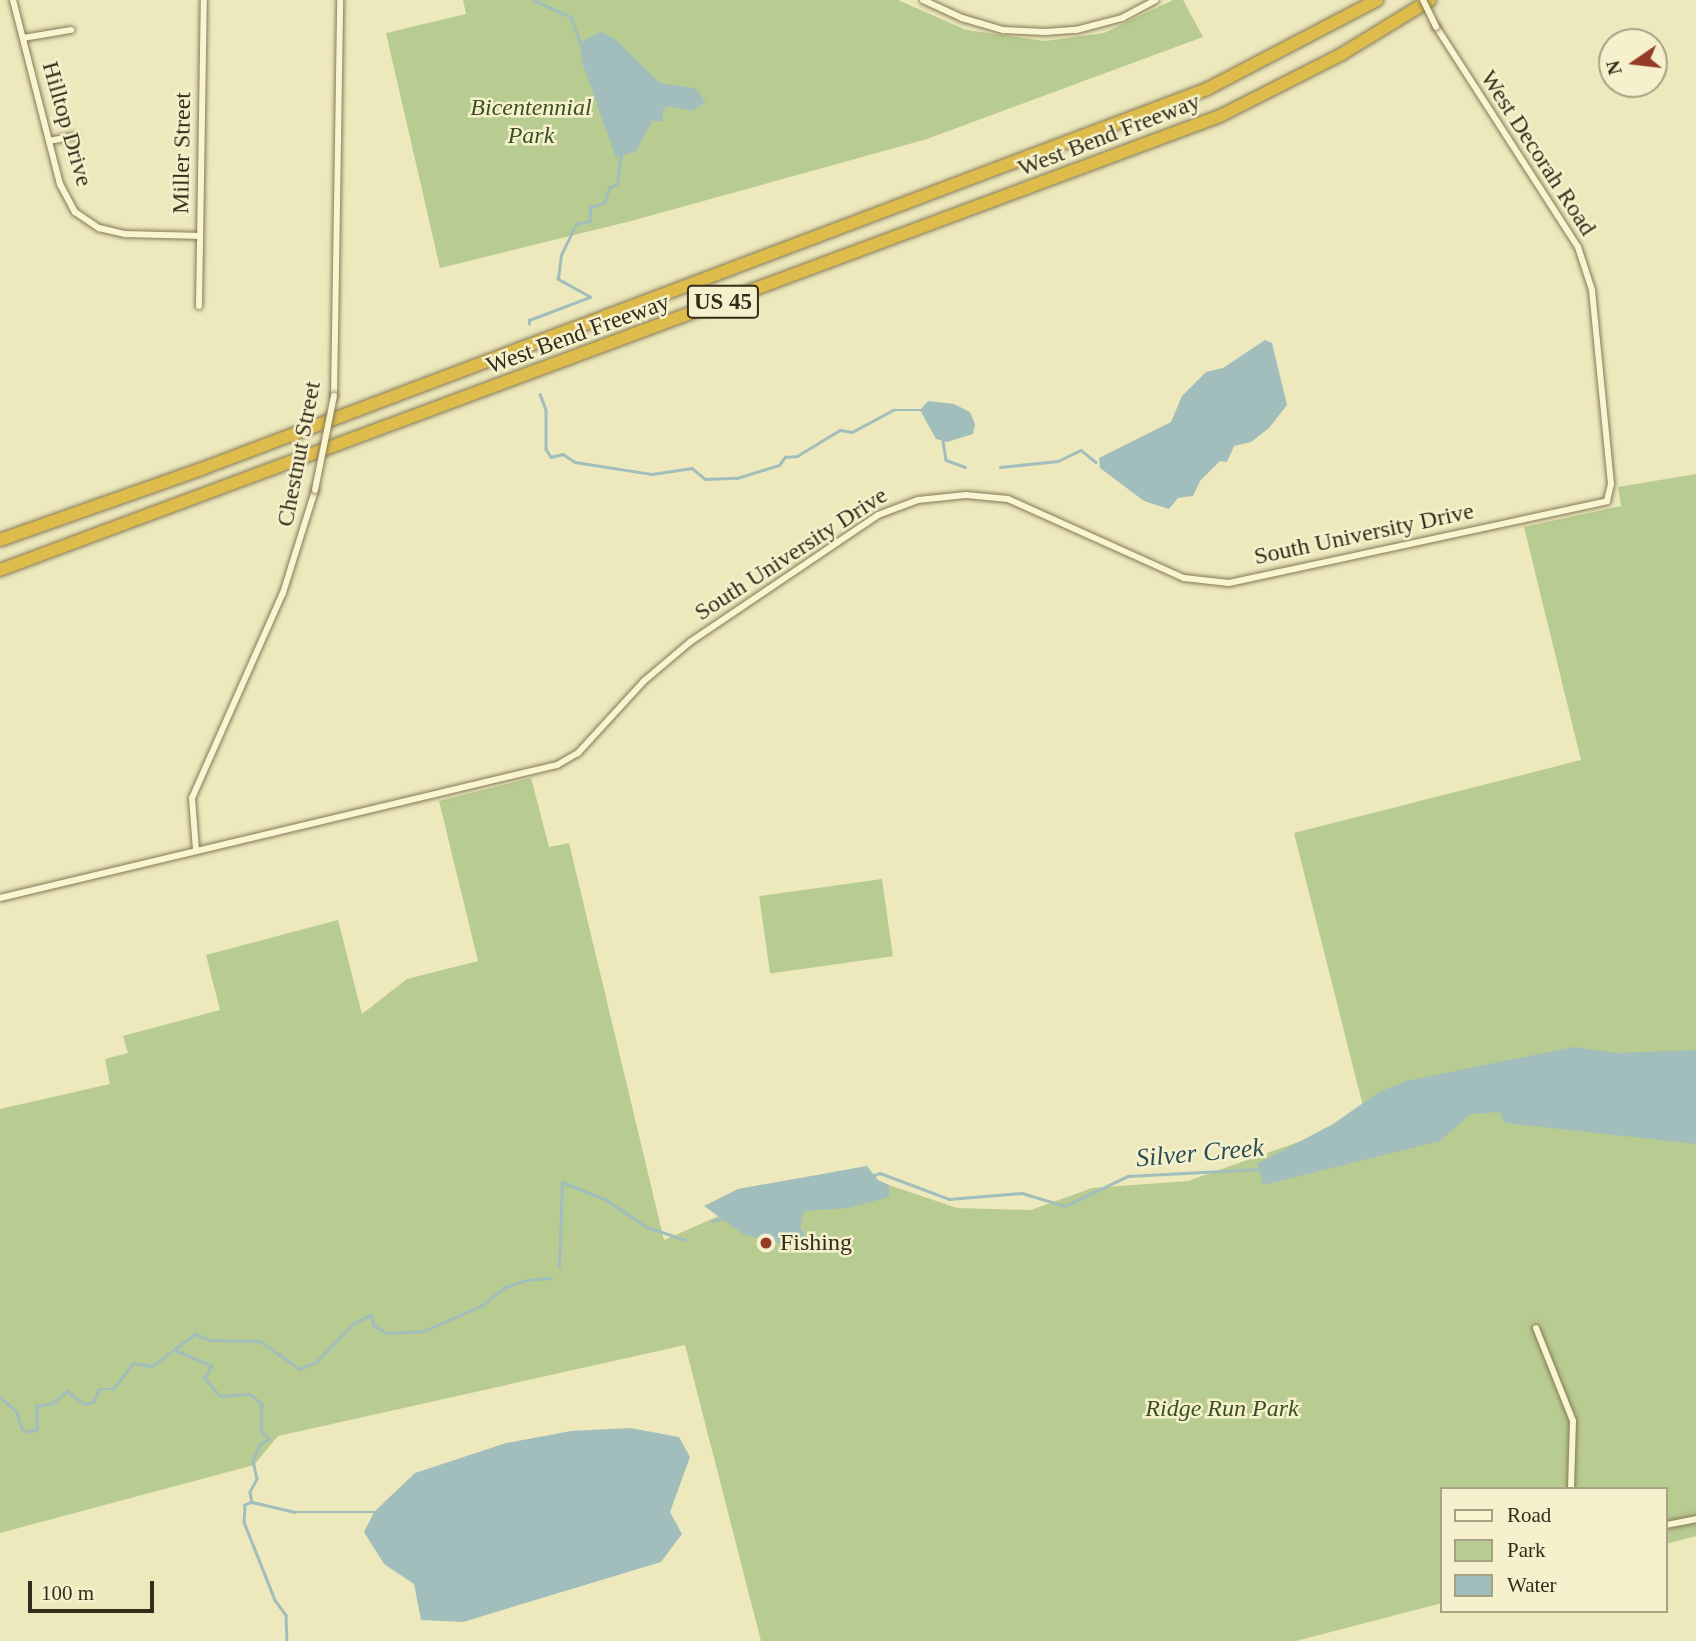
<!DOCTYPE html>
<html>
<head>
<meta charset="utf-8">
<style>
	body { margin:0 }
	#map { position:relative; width:1696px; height:1641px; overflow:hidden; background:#ede9bd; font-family:"Times New Roman",serif }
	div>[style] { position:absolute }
	.green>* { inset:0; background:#b8cb91; transform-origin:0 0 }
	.water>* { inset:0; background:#a1bebc }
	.stream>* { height:2.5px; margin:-1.25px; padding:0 1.25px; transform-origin:1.25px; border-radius:1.25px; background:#a1bebc }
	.roads { filter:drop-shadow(0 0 2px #857956) drop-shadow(0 0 2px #857956) }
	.minor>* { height:6px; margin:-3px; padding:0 3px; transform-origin:3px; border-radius:3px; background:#f8f5d0 }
	.motorway>* { height:12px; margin:-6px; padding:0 6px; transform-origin:6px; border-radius:6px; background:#debc4c }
	.bridges { filter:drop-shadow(0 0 2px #857956) drop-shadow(0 0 2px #857956) }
	.minor-bridge>* { height:6px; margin:-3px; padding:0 3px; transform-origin:3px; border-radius:3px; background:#f8f5d0 }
	.dots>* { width:19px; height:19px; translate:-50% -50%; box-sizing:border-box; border:4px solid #f5f1cc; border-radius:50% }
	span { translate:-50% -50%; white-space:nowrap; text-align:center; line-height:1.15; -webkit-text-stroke:5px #f5f1cc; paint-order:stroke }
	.shield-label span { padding:2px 5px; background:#f5f1cc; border:2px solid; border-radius:5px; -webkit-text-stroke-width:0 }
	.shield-label { font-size:23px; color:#342c1b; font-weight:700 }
	.park-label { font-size:24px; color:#3b5022; font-style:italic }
	.street-label { font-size:24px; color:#342c1b }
	.poi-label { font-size:24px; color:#342c1b }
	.left { translate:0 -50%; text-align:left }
	.water-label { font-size:26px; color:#2a4e54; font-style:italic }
	.legend { position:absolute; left:1440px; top:1487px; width:228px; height:126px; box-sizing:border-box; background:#f5f1cc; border:2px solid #a8a285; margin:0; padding:9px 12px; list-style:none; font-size:21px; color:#342c1b }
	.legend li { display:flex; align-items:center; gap:14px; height:35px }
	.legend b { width:35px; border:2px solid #a8a285 }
	.north { position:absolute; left:1598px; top:28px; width:70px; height:70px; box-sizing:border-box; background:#f5f1cc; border:2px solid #a8a285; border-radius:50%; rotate:256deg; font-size:19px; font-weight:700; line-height:28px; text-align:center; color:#342c1b }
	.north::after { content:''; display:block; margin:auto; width:24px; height:32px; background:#943c27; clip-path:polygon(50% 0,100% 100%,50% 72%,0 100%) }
	.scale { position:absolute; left:28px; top:1581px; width:126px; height:32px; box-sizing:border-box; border:4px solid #342c1b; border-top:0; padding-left:9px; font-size:21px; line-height:24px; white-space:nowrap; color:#342c1b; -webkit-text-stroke:5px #f5f1cc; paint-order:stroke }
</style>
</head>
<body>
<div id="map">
	<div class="green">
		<i style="clip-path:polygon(463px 0,898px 0,966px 30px,1045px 41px,1104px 33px,1173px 0,1183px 0,1203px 37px,927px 139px,631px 221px,440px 268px,386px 33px,466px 14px)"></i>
		<i style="clip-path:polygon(1696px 474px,1696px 1536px,1666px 1544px,1666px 1489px,1442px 1489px,1442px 1603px,1296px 1641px,761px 1641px,685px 1345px,278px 1436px,254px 1465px,0 1533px,0 1109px,110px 1084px,105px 1059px,128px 1053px,123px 1036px,220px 1010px,206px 955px,338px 920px,362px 1014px,407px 979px,478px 961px,439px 801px,531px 778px,549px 847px,569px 843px,664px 1240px,730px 1211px,859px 1175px,957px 1208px,1031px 1210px,1092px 1188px,1188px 1181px,1366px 1118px,1294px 833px,1581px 760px,1524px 527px,1621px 506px,1618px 487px)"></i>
		<i style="left:882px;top:879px;width:78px;height:124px;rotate:82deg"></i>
	</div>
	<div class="water">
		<i style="clip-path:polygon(601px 32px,615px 39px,660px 83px,695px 88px,706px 102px,692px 111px,668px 106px,663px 110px,663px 121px,652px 121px,636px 151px,616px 158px,582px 62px,580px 42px)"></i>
		<i style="clip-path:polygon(1265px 340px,1272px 343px,1287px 405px,1269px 428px,1251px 442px,1234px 446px,1227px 462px,1220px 461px,1200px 481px,1193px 496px,1178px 498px,1169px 509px,1144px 501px,1100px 468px,1099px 458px,1171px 422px,1182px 396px,1206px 372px,1223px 368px)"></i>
		<i style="clip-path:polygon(928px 401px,954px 404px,970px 412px,975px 424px,973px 434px,947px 442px,936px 439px,920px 410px)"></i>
		<i style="clip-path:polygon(1573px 1047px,1617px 1053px,1696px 1050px,1696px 1144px,1505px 1123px,1499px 1112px,1471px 1114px,1440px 1141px,1263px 1185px,1257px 1164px,1333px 1124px,1379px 1092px,1406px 1081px)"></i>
		<i style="clip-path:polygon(867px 1166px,878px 1180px,889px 1185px,889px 1197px,848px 1208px,804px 1211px,800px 1226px,804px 1235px,800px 1242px,782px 1244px,743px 1234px,704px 1206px,738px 1189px)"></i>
		<i style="clip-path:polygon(630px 1428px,679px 1437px,690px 1457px,670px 1512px,682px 1534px,661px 1562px,463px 1622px,421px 1620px,414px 1584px,384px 1564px,364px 1532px,374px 1512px,415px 1473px,506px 1443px,571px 1431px)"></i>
	</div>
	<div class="stream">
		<i style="left:533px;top:0;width:42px;rotate:24.1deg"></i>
		<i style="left:571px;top:17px;width:27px;rotate:70deg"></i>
		<i style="left:529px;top:324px;width:4px;rotate:-90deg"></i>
		<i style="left:529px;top:320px;width:65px;rotate:-20.7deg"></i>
		<i style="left:590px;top:297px;width:37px;rotate:-151deg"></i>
		<i style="left:558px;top:279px;width:24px;rotate:-83deg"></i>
		<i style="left:561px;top:255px;width:34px;rotate:-64deg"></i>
		<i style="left:576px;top:224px;width:14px;rotate:-12deg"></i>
		<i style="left:590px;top:221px;width:14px;rotate:-90deg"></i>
		<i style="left:590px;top:207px;width:15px;rotate:-16deg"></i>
		<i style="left:604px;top:203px;width:16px;rotate:-72deg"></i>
		<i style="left:609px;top:188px;width:9px;rotate:-27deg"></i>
		<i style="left:617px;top:184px;width:29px;rotate:-82deg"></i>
		<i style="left:540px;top:394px;width:17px;rotate:69deg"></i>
		<i style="left:546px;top:410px;width:39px;rotate:90deg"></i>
		<i style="left:546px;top:449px;width:9px;rotate:58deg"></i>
		<i style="left:551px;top:457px;width:12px;rotate:-14deg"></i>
		<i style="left:563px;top:454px;width:14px;rotate:34deg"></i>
		<i style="left:575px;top:462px;width:78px;rotate:8.9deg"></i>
		<i style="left:652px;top:474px;width:40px;rotate:-8.5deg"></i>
		<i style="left:692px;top:468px;width:17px;rotate:40deg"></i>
		<i style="left:705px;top:479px;width:32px;rotate:-2deg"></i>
		<i style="left:737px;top:478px;width:44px;rotate:-17.2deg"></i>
		<i style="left:779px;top:465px;width:10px;rotate:-53deg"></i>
		<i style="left:785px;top:457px;width:12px;rotate:-5deg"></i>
		<i style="left:797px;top:456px;width:50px;rotate:-31.2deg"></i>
		<i style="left:840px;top:430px;width:12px;rotate:9deg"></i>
		<i style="left:852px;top:432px;width:47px;rotate:-28.2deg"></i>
		<i style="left:893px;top:410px;width:27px"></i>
		<i style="left:943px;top:441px;width:19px;rotate:81deg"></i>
		<i style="left:946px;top:460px;width:20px;rotate:20deg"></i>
		<i style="left:1000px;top:467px;width:58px;rotate:-5.9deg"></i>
		<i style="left:1058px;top:461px;width:25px;rotate:-26deg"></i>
		<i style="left:1081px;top:450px;width:19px;rotate:39deg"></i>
		<i style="left:871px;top:1176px;width:9px;rotate:-18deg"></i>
		<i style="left:880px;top:1173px;width:74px;rotate:20.6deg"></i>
		<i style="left:949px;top:1199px;width:73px;rotate:-4.7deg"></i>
		<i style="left:1022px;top:1193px;width:45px;rotate:16.8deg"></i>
		<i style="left:1065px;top:1206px;width:70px;rotate:-25.5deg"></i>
		<i style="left:1128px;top:1176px;width:132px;rotate:-3deg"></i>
		<i style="left:712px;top:1221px;width:12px;rotate:-14deg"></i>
		<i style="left:559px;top:1267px;width:85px;rotate:-88deg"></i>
		<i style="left:562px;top:1182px;width:46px;rotate:21.6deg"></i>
		<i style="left:605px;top:1199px;width:50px;rotate:33.7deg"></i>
		<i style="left:647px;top:1227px;width:41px;rotate:18.4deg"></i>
		<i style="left:177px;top:1351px;width:38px;rotate:23deg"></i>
		<i style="left:212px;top:1366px;width:14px;rotate:120deg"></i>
		<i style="left:205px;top:1378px;width:23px;rotate:50deg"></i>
		<i style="left:220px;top:1396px;width:30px;rotate:-4deg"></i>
		<i style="left:250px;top:1394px;width:16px;rotate:40deg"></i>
		<i style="left:262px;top:1404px;width:26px;rotate:92deg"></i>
		<i style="left:261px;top:1430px;width:12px;rotate:48deg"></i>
		<i style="left:269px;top:1439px;width:11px;rotate:146deg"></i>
		<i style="left:260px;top:1445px;width:17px;rotate:114deg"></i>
		<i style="left:253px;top:1461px;width:18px;rotate:77deg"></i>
		<i style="left:257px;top:1479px;width:15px;rotate:118deg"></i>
		<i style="left:250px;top:1492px;width:10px;rotate:79deg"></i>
		<i style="left:252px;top:1502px;width:44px;rotate:13.1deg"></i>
		<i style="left:295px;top:1512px;width:79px"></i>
		<i style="left:0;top:1397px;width:23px;rotate:41deg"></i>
		<i style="left:17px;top:1412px;width:17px;rotate:73deg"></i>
		<i style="left:22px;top:1428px;width:7px;rotate:34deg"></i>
		<i style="left:28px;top:1432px;width:9px;rotate:-18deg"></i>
		<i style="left:37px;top:1429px;width:23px;rotate:-92deg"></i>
		<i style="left:36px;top:1406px;width:17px;rotate:-10deg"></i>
		<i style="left:53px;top:1403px;width:18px;rotate:-41deg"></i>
		<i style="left:67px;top:1391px;width:21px;rotate:37deg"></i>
		<i style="left:84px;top:1404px;width:9px;rotate:-13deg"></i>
		<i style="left:93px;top:1402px;width:14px;rotate:-65deg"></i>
		<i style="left:99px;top:1389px;width:14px"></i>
		<i style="left:113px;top:1389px;width:33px;rotate:-52deg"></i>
		<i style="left:133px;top:1363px;width:19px;rotate:9deg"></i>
		<i style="left:152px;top:1366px;width:54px;rotate:-36.7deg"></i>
		<i style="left:195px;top:1334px;width:16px;rotate:22deg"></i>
		<i style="left:210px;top:1340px;width:50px;rotate:1.1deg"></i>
		<i style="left:260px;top:1341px;width:49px;rotate:35deg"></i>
		<i style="left:300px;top:1369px;width:17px;rotate:-24deg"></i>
		<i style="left:316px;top:1362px;width:53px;rotate:-45.8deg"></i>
		<i style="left:353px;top:1324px;width:20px;rotate:-27deg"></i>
		<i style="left:371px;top:1315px;width:10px;rotate:73deg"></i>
		<i style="left:374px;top:1325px;width:15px;rotate:32deg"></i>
		<i style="left:387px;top:1333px;width:37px;rotate:-3deg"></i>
		<i style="left:424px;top:1331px;width:64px;rotate:-23.8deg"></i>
		<i style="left:483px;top:1305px;width:26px;rotate:-40deg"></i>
		<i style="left:503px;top:1288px;width:24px;rotate:-19deg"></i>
		<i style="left:526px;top:1280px;width:25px;rotate:-5deg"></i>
		<i style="left:252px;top:1502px;width:8px;rotate:157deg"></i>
		<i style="left:245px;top:1505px;width:17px;rotate:93deg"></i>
		<i style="left:244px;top:1522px;width:84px;rotate:68.3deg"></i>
		<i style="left:275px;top:1600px;width:19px;rotate:54deg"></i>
		<i style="left:286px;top:1615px;width:26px;rotate:88deg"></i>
	</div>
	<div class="roads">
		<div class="minor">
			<i style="left:13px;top:0;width:190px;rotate:75.7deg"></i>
			<i style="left:60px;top:184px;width:32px;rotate:62deg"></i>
			<i style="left:75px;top:212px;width:29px;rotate:34deg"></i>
			<i style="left:99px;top:228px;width:28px;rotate:13deg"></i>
			<i style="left:126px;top:234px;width:74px;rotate:1.5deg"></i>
			<i style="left:923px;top:0;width:43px;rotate:24.8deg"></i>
			<i style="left:962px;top:18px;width:43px;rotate:16.3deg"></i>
			<i style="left:1003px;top:30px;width:42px;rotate:2.7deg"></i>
			<i style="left:1045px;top:32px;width:31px;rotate:-4deg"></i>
			<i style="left:1076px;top:30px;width:48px;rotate:-14.6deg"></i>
			<i style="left:1122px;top:18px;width:38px;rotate:-28deg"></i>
			<i style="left:23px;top:38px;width:49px;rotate:-9.5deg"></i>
			<i style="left:49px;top:141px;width:26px;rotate:-11deg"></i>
			<i style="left:199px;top:306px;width:306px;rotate:-89.1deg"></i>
			<i style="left:334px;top:396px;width:396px;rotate:-89.1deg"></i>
			<i style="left:196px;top:850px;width:52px;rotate:-94.4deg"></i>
			<i style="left:192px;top:798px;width:224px;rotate:-66.1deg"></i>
			<i style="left:283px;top:593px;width:108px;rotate:-72.7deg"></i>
			<i style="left:0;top:898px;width:573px;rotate:-13.43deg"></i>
			<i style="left:557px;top:765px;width:24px;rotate:-30deg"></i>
			<i style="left:578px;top:753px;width:98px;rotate:-47.5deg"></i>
			<i style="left:644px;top:681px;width:60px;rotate:-40.3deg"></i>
			<i style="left:690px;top:642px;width:227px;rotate:-34deg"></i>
			<i style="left:878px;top:515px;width:43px;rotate:-20.6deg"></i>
			<i style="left:918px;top:500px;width:48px;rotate:-5.9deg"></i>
			<i style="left:966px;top:495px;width:42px;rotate:5.4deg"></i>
			<i style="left:1008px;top:499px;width:193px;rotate:24.2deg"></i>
			<i style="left:1184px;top:578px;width:45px;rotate:6.3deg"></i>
			<i style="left:1229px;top:583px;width:387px;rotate:-12.2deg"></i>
			<i style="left:1607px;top:501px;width:17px;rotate:-77deg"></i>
			<i style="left:1611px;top:484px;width:195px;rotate:-95.6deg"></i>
			<i style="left:1592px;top:290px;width:45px;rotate:-108deg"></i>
			<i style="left:1578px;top:247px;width:262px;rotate:-122.8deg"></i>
			<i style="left:1536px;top:1328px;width:100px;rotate:68.3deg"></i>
			<i style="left:1573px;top:1421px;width:68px;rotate:91.7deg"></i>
			<i style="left:1666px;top:1525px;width:31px;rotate:-11deg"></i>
		</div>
		<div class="motorway">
			<i style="left:0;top:540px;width:216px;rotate:-19.4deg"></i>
			<i style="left:204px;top:468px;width:1072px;rotate:-20.7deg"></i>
			<i style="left:1207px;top:89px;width:192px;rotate:-27.6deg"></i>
			<i style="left:0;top:570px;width:1302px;rotate:-20.41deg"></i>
			<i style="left:1220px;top:116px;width:137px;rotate:-26.9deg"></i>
			<i style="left:1342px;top:54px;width:103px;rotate:-31.5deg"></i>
		</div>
	</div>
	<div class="bridges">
		<div class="minor-bridge">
			<i style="left:1423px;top:0;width:30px;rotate:64deg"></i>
			<i style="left:315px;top:490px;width:96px;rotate:-78.6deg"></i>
		</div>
	</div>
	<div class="dots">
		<i style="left:766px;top:1243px;background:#943c27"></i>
	</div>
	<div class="shield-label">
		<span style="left:723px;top:302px">US 45</span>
	</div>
	<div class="park-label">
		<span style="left:531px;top:122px">Bicentennial<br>Park</span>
		<span style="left:1222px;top:1409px">Ridge Run Park</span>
	</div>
	<div class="street-label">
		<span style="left:67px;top:124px;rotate:74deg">Hilltop Drive</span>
		<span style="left:1109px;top:135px;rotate:-21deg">West Bend Freeway</span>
		<span style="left:182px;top:153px;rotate:-89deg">Miller Street</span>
		<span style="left:1538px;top:153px;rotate:57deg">West Decorah Road</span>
		<span style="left:578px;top:334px;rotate:-20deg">West Bend Freeway</span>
		<span style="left:299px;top:454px;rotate:-79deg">Chestnut Street</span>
		<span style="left:1364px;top:534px;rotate:-12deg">South University Drive</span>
		<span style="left:791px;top:554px;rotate:-33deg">South University Drive</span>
	</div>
	<div class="poi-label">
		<span class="left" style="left:780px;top:1243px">Fishing</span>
	</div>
	<div class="water-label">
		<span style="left:1200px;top:1153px;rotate:-5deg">Silver Creek</span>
	</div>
	<ul class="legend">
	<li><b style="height:9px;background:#f8f5d0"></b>Road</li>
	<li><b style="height:19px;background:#b8cb91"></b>Park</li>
	<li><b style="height:19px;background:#a1bebc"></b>Water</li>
	</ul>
	<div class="north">N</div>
	<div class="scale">100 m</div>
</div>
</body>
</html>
